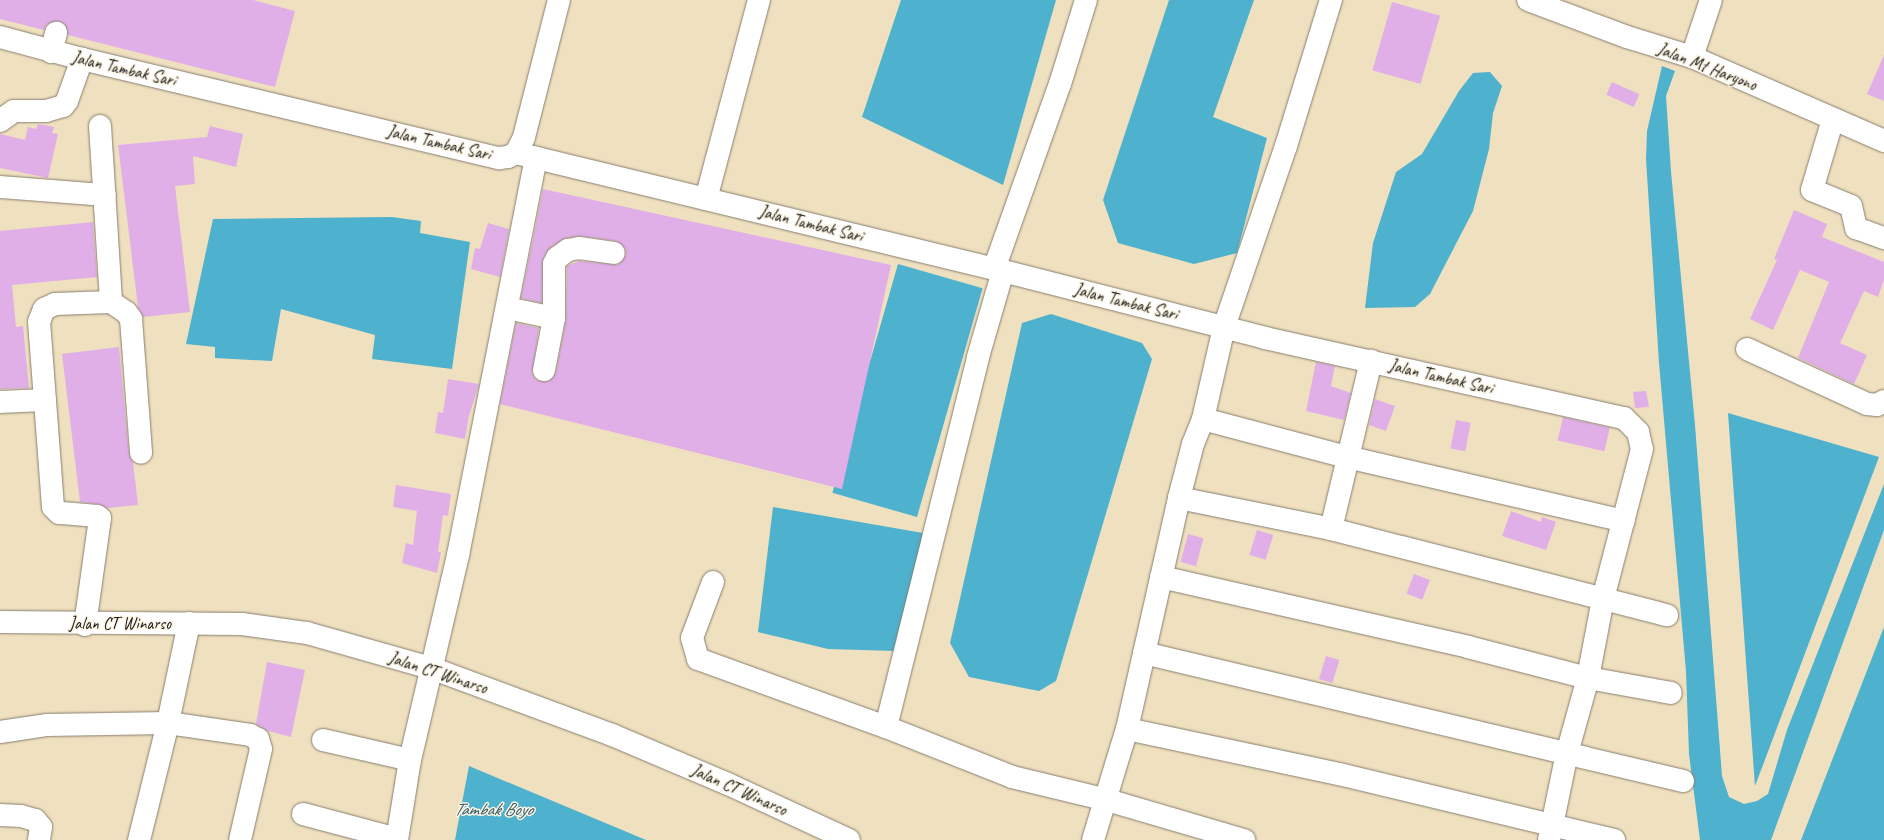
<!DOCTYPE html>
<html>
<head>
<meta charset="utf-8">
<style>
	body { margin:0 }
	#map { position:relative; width:1884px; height:840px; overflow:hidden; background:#efe0bf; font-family:Caveat,sans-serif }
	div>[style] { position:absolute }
	.water>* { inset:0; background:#4eb1cd; transform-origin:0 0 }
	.building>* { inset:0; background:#e0afe8; transform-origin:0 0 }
	.roads { filter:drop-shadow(0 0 1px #867e6e) drop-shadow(0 0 1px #867e6e) }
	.minor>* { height:22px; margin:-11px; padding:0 11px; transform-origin:11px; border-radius:11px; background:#fff }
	span { translate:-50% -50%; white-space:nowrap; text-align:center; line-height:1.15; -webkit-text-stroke:3px #fcf5e5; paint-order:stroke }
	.street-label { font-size:17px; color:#1c1c1c }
	.water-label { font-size:18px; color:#305863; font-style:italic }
</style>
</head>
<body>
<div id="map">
	<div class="water">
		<i style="clip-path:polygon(901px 0,1056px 0,1003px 185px,862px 117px)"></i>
		<i style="clip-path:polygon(1169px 0,1254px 0,1213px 117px,1267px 138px,1237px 253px,1194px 264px,1118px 243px,1103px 200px)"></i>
		<i style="clip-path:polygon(1662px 66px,1675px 71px,1666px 96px,1671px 172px,1695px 425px,1722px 776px,1729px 797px,1744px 804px,1757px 801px,1768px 794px,1787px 730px,1884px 484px,1884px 530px,1771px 840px,1700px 840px,1689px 754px,1686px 671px,1659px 363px,1646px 159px,1647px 131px)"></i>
		<i style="clip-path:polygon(1490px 72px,1502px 86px,1493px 113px,1489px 149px,1473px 211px,1430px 294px,1415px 307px,1365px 308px,1373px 243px,1396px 172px,1422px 154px,1459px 91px,1473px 73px)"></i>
		<i style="clip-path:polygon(392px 217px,421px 221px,420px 233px,470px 242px,452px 369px,372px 359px,375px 335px,281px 309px,272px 361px,215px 358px,215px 347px,186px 344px,213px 219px)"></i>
		<i style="left:898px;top:264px;width:88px;height:238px;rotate:16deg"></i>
		<i style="clip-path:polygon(1051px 314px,1142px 343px,1152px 359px,1056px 681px,1039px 691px,969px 677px,950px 643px,1022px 323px)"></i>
		<i style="clip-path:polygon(1728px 413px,1879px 457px,1755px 786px)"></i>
		<i style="clip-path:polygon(773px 507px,923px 533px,895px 651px,828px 649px,758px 632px)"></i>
		<i style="clip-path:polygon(1884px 627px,1884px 840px,1801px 840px)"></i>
		<i style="clip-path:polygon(469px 766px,646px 840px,455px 840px)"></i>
	</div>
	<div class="building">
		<i style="clip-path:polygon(0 0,253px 0,295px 11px,275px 87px,68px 35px,65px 24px,59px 21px,47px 24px,44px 30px,0 19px)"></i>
		<i style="left:1392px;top:2px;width:50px;height:71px;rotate:16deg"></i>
		<i style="clip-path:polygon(1884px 55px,1884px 101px,1867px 94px)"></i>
		<i style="left:1612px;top:82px;width:30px;height:14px;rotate:24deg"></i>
		<i style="clip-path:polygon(38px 124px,54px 127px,52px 133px,58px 134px,48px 178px,0 168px,0 134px,25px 140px,28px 127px,36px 129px)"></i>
		<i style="clip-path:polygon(210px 126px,243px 134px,236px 167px,193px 156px,195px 184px,175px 186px,190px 312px,143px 317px,138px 307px,118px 145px,207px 137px)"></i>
		<i style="clip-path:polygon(543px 189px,891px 265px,842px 489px,500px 404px,516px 323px,539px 328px,532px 374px,536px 380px,548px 382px,556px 372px,566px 320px,567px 266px,579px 261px,618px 265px,626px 255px,625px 248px,616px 241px,581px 236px,565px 238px,550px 248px,543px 258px,542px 303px,521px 298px)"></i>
		<i style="clip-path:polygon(1794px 210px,1827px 224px,1822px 237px,1884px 262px,1884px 280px,1878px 297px,1864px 291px,1840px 343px,1867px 355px,1854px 384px,1798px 358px,1829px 282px,1800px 270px,1773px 330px,1750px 319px,1777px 260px,1774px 259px)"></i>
		<i style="clip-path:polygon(93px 222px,97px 277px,12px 285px,16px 327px,23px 326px,29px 388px,0 389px,0 231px)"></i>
		<i style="clip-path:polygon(488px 223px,509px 229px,500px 277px,471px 269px,475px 248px,480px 249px)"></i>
		<i style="clip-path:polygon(119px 347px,129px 454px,133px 462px,138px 505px,108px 508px,98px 504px,80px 502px,62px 354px)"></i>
		<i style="clip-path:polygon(1316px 362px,1335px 366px,1331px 386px,1351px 393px,1344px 420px,1306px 411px)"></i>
		<i style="clip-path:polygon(448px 379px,479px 384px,469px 416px,465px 439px,435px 433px,438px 412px,443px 413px)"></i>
		<i style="clip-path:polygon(1646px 391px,1649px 407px,1635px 408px,1633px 392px)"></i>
		<i style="clip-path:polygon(1375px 399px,1395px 406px,1386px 431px,1369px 425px)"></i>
		<i style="left:1563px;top:417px;width:48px;height:24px;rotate:13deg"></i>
		<i style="left:1456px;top:420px;width:15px;height:29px;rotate:11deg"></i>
		<i style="clip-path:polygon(396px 485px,451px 494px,448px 516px,443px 515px,438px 552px,441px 552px,437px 573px,402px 563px,406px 543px,413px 545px,417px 511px,393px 507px)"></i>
		<i style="clip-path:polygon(1511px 511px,1541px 522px,1542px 517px,1556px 522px,1546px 550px,1502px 536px)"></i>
		<i style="left:1257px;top:530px;width:17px;height:26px;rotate:17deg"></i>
		<i style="left:1188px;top:534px;width:16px;height:29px;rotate:15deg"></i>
		<i style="left:1414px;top:574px;width:17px;height:21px;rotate:21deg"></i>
		<i style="left:1326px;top:656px;width:14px;height:24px;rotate:17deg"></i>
		<i style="clip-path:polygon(267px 662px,305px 670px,291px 737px,268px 731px,256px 724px)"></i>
	</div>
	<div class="roads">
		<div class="minor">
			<i style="left:1528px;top:0;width:106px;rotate:20.5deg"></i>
			<i style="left:1627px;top:37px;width:68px;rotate:17.1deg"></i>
			<i style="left:1692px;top:57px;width:210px;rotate:23.6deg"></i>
			<i style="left:0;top:37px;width:85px;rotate:15deg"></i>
			<i style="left:82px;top:59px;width:429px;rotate:13.4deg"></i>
			<i style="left:499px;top:158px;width:9px;rotate:-6deg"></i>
			<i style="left:508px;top:157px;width:9px;rotate:-27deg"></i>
			<i style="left:516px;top:153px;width:501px;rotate:13.62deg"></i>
			<i style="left:1003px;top:271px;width:270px;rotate:14.3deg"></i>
			<i style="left:1265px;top:338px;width:368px;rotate:12.6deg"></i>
			<i style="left:1624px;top:418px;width:20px;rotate:45deg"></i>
			<i style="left:1638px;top:432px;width:17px;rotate:77deg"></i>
			<i style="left:1642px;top:449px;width:155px;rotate:104.6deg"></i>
			<i style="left:1603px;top:599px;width:80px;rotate:100.8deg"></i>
			<i style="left:1588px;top:678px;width:78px;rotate:105.6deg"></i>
			<i style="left:1567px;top:753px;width:89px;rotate:101.7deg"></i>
			<i style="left:51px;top:52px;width:20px;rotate:-75deg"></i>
			<i style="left:1692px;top:57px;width:60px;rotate:-71.6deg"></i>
			<i style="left:1833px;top:119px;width:74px;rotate:106.5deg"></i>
			<i style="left:1812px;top:190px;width:42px;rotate:22.3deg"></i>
			<i style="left:1851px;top:206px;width:23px;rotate:77deg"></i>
			<i style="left:1856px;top:228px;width:30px;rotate:20deg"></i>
			<i style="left:0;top:121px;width:17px;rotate:-36deg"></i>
			<i style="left:14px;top:111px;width:32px"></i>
			<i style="left:46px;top:111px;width:18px;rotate:-16deg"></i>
			<i style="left:63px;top:106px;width:6px;rotate:-51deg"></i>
			<i style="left:67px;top:101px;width:45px;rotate:-70.3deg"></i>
			<i style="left:100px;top:126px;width:176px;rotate:86.4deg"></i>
			<i style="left:516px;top:153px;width:18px;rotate:-63deg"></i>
			<i style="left:524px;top:137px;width:141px;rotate:-75.7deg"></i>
			<i style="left:0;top:187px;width:105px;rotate:4.4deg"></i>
			<i style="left:706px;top:199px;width:206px;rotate:-75.1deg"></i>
			<i style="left:994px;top:269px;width:196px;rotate:-70.4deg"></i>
			<i style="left:1060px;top:84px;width:88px;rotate:-72.8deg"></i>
			<i style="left:507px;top:308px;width:48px;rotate:12deg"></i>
			<i style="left:554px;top:318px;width:53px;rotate:100.9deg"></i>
			<i style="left:554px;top:318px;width:54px;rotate:-90deg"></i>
			<i style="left:554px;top:264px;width:7px;rotate:-63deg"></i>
			<i style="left:557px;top:258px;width:14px;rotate:-36deg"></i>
			<i style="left:568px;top:250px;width:11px;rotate:-10deg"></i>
			<i style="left:579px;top:248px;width:35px;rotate:8deg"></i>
			<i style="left:1747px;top:349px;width:132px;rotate:24.6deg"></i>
			<i style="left:1867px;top:404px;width:10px;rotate:6deg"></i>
			<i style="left:1877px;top:405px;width:8px;rotate:-30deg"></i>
			<i style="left:0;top:402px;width:45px;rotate:-2.5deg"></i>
			<i style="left:1203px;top:419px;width:149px;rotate:14.8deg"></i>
			<i style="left:1347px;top:457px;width:284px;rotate:13deg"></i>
			<i style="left:1179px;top:498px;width:155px;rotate:11.5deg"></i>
			<i style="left:1331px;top:529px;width:347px;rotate:14.4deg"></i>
			<i style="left:1331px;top:529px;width:173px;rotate:-76.6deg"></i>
			<i style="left:1161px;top:577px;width:315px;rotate:12.8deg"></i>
			<i style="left:1468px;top:647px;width:124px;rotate:14.5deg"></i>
			<i style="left:1588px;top:678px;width:84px;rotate:10.2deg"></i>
			<i style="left:713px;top:582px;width:60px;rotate:110.6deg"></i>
			<i style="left:692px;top:638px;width:22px;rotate:74deg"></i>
			<i style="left:698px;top:659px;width:200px;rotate:19.9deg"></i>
			<i style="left:886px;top:727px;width:136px;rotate:21.6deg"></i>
			<i style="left:1012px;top:777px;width:98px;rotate:13.6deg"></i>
			<i style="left:1107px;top:800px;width:143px;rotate:16.3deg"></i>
			<i style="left:0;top:622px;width:242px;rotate:0.5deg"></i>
			<i style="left:242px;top:624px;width:66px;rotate:7.9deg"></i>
			<i style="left:307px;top:633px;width:129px;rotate:15.8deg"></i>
			<i style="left:431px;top:668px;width:193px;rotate:20.3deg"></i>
			<i style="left:612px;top:735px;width:126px;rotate:22.9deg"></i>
			<i style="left:728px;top:784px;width:133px;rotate:24.8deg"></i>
			<i style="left:189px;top:623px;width:102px;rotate:101.9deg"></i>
			<i style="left:168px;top:723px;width:83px;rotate:8.3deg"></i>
			<i style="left:250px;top:735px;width:9px;rotate:27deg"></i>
			<i style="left:258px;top:739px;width:10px;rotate:73deg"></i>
			<i style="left:261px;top:749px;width:93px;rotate:103deg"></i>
			<i style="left:85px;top:625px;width:108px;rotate:-82deg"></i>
			<i style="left:100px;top:518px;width:4px;rotate:-146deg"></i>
			<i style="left:97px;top:516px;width:38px;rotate:-175deg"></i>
			<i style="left:59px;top:513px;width:8px;rotate:-135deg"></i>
			<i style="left:53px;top:507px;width:172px;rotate:-94.3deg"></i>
			<i style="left:40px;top:335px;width:13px;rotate:-94deg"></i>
			<i style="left:39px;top:322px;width:14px;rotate:-69deg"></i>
			<i style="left:44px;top:309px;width:12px;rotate:-24deg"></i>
			<i style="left:55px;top:304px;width:56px;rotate:-2deg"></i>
			<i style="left:111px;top:302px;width:18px;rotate:34deg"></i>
			<i style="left:126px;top:312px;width:9px;rotate:54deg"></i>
			<i style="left:131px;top:319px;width:134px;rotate:85.7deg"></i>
			<i style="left:1144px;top:653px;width:554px;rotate:13.36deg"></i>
			<i style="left:886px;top:727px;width:381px;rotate:-76deg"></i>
			<i style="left:978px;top:357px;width:90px;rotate:-73.8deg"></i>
			<i style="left:1127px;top:729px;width:217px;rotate:12deg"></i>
			<i style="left:1339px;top:774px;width:283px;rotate:13.5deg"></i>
			<i style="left:0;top:732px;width:48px;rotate:-8.5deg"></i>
			<i style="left:47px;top:725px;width:121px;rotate:-0.9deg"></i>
			<i style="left:168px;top:723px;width:121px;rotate:103.9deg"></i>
			<i style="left:323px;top:740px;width:89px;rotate:12.9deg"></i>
			<i style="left:303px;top:814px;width:97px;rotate:14.9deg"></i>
			<i style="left:0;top:815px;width:21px;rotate:3deg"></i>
			<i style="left:21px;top:816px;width:15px;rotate:16deg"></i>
			<i style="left:35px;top:820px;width:9px;rotate:49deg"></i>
			<i style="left:41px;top:827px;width:13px;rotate:99deg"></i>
			<i style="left:397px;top:840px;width:81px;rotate:-80.8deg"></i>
			<i style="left:410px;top:760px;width:211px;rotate:-76.8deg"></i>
			<i style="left:458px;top:555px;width:405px;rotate:-78.9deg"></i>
			<i style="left:1093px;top:840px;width:116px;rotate:-73deg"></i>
			<i style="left:1127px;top:729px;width:237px;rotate:-77.3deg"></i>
			<i style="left:1179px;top:498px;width:56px;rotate:-75.5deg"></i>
			<i style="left:1193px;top:444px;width:27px;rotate:-68deg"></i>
			<i style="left:1203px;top:419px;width:94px;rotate:-77.1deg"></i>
			<i style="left:1224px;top:327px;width:191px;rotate:-71.1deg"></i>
			<i style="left:1286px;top:146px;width:153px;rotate:-72.9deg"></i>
		</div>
	</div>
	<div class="street-label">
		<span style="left:1707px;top:67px;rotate:21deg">Jalan Mt Haryono</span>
		<span style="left:124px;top:69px;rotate:13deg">Jalan Tambak Sari</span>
		<span style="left:439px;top:143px;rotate:13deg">Jalan Tambak Sari</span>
		<span style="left:811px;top:224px;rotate:14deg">Jalan Tambak Sari</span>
		<span style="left:1126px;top:302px;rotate:14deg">Jalan Tambak Sari</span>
		<span style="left:1441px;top:377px;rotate:13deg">Jalan Tambak Sari</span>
		<span style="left:120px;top:624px">Jalan CT Winarso</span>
		<span style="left:438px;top:673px;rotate:18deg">Jalan CT Winarso</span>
		<span style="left:739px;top:790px;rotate:24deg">Jalan CT Winarso</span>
	</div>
	<div class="water-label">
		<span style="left:493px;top:809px">Tambak Boyo</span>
	</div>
</div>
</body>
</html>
